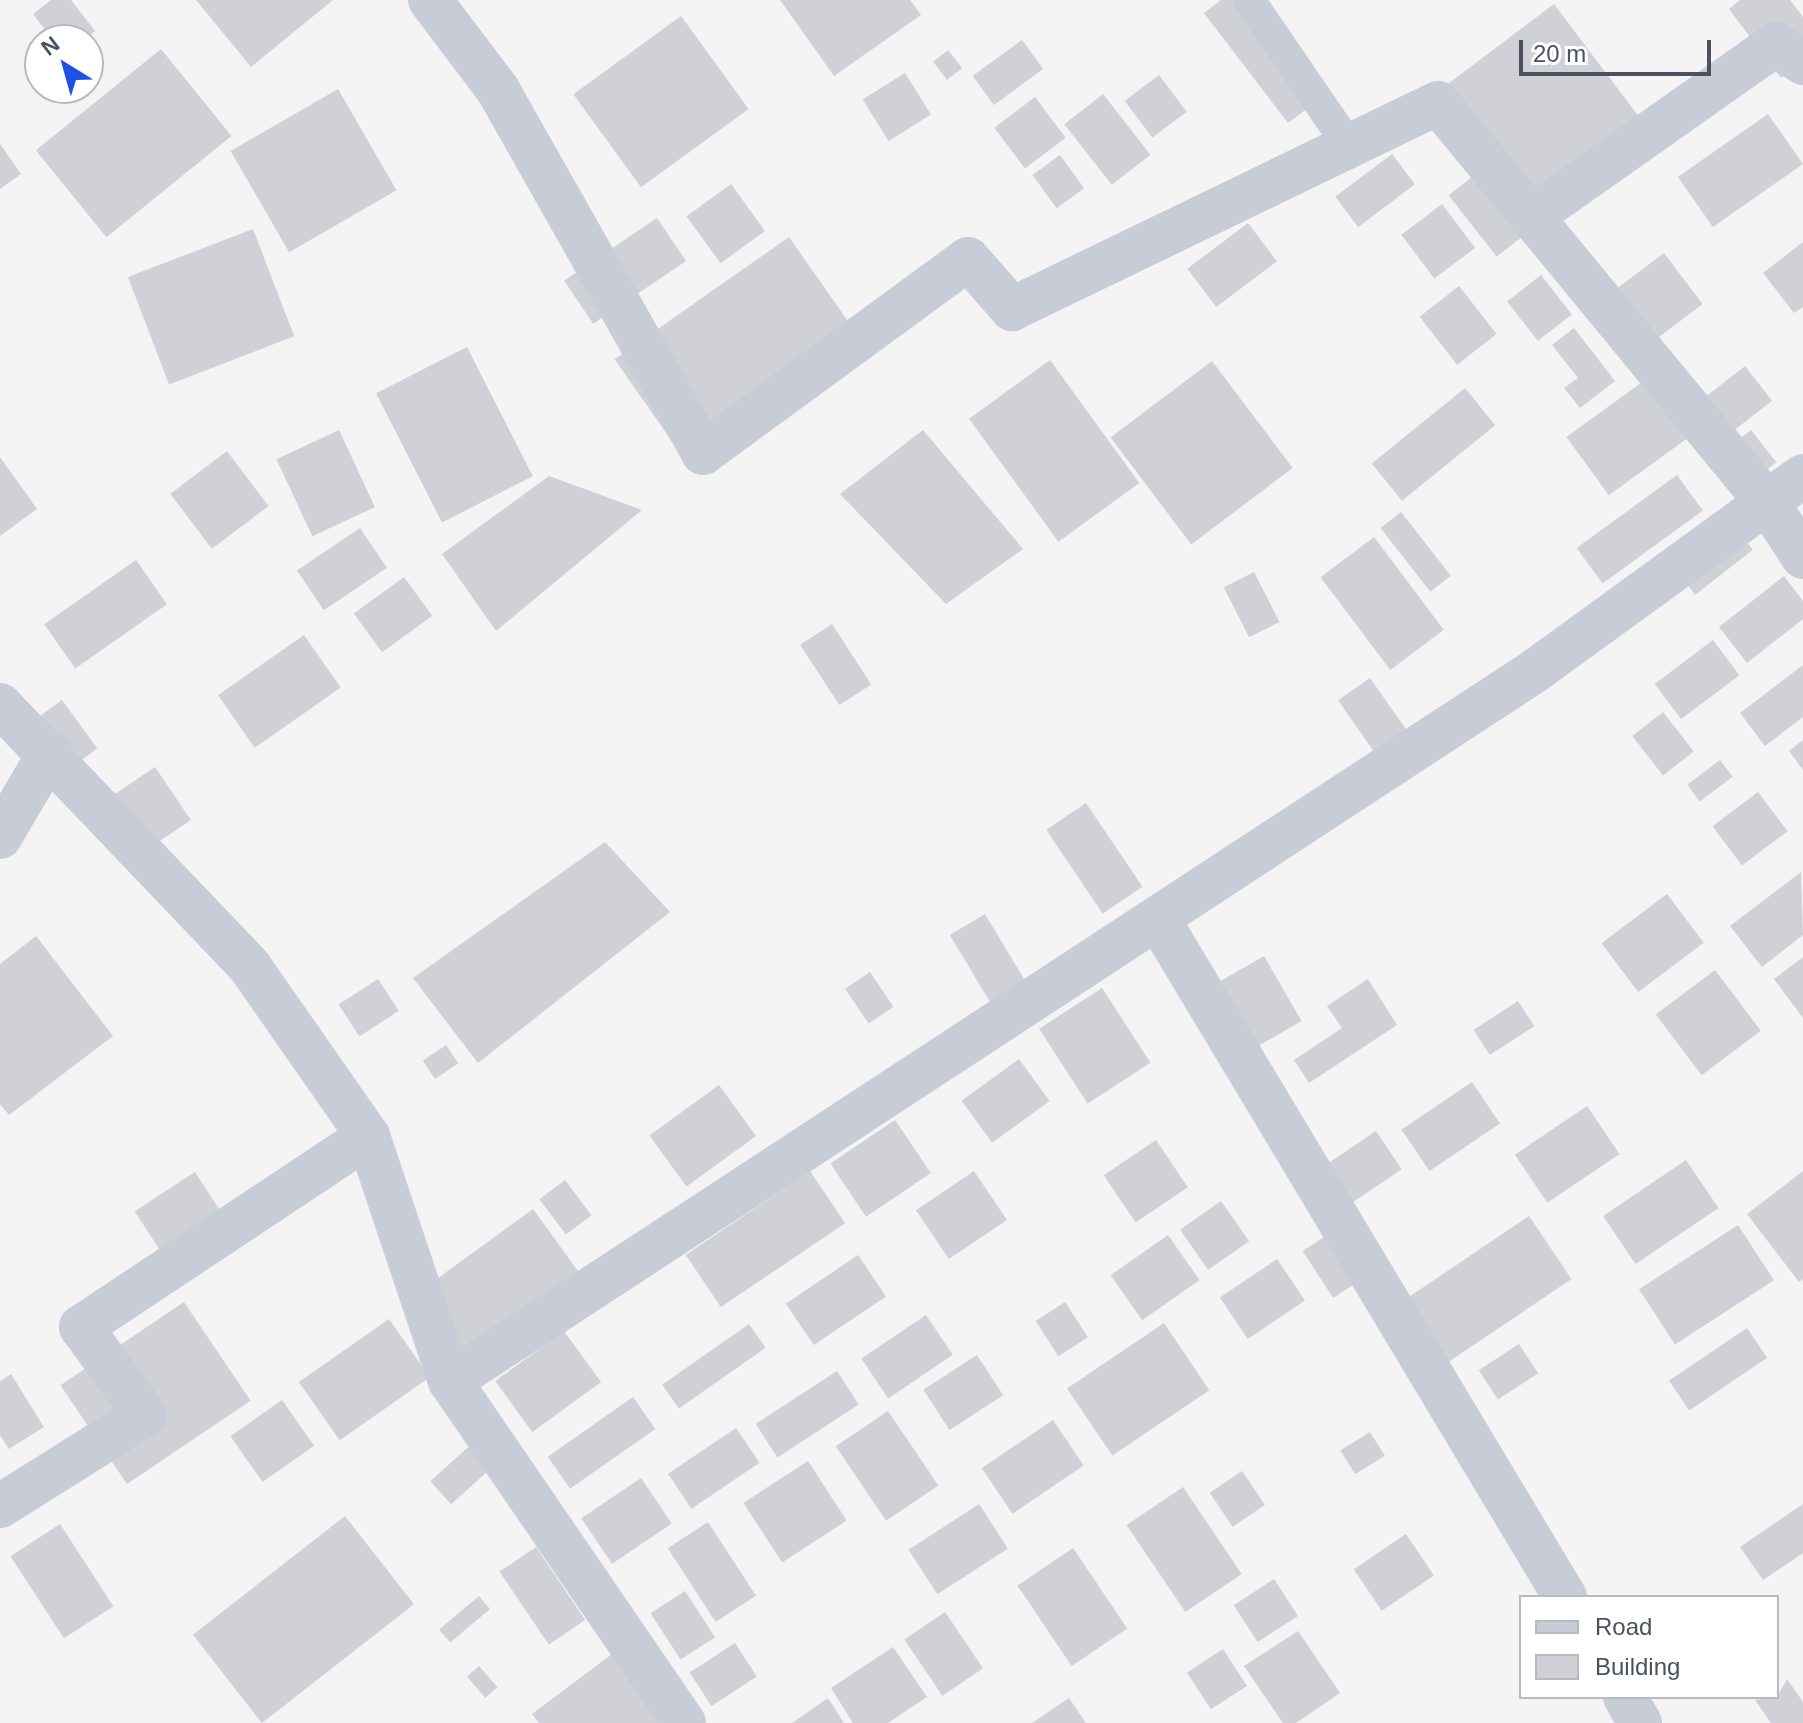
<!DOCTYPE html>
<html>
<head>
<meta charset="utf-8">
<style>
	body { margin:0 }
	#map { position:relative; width:1803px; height:1723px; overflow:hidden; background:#f5f3f3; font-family:Arial,sans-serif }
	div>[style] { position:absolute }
	.building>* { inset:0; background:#cfd1d7; transform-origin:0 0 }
	.service>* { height:32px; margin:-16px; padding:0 16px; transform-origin:16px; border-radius:16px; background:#c7ccd7 }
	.minor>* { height:44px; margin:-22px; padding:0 22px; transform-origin:22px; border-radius:22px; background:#c7ccd7 }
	span { translate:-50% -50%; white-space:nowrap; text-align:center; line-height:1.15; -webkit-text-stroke:8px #fff; paint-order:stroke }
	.legend { position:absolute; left:1519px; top:1595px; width:260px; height:104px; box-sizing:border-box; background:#fff; border:2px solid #b7babf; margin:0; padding:10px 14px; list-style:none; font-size:24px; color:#4a5260 }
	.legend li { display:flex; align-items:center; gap:16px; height:40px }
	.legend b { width:40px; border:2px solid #b7babf }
	.north { position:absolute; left:24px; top:24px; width:80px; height:80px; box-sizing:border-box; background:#fff; border:2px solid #b7babf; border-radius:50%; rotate:323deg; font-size:22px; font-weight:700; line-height:32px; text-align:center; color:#4a5260 }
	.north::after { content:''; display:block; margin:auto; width:28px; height:36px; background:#1e51e4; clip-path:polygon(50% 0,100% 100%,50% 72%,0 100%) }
	.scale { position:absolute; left:1519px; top:40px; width:192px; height:36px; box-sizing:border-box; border:4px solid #4a5260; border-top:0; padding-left:10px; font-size:24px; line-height:28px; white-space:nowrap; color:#4a5260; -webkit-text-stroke:6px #fff; paint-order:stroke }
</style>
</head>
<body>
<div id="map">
	<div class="building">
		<i style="clip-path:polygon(51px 0,71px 0,95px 31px,83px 40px,53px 40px,33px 14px)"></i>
		<i style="clip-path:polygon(196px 0,333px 0,251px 67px)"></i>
		<i style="clip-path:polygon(780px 0,910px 0,921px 15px,834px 76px)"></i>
		<i style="clip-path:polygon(1221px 0,1256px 0,1328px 93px,1288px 123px,1204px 13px)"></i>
		<i style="clip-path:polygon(1740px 0,1790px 0,1803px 17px,1803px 61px,1781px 78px,1729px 9px)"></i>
		<i style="left:1554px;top:4px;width:157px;height:148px;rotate:53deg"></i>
		<i style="left:681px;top:16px;width:115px;height:133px;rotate:54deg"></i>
		<i style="left:1022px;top:40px;width:36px;height:61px;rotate:54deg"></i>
		<i style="left:161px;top:49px;width:112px;height:161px;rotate:51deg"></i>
		<i style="left:948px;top:50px;width:23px;height:19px;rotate:52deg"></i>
		<i style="left:905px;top:73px;width:49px;height:50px;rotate:58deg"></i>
		<i style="left:1159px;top:75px;width:46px;height:43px;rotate:53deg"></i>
		<i style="left:338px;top:89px;width:117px;height:124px;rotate:60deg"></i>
		<i style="left:1103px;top:94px;width:77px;height:49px;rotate:52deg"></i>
		<i style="left:1035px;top:97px;width:51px;height:51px;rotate:53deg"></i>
		<i style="left:1768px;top:114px;width:61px;height:110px;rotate:55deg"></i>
		<i style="clip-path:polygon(0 144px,21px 174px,0 189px)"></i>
		<i style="left:1392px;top:154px;width:38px;height:71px;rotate:53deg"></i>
		<i style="left:1060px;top:155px;width:41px;height:34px;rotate:54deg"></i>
		<i style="left:1477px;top:173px;width:78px;height:36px;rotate:52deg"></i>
		<i style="left:731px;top:184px;width:58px;height:55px;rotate:54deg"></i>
		<i style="left:1442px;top:204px;width:55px;height:51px;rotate:53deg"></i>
		<i style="left:657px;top:218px;width:52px;height:112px;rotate:56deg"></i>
		<i style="left:1248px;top:223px;width:48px;height:76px;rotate:53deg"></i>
		<i style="left:253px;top:229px;width:115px;height:134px;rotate:69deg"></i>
		<i style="left:789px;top:237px;width:129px;height:213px;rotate:55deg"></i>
		<i style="clip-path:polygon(1803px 242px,1803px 307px,1794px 313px,1763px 273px)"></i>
		<i style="left:1664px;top:253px;width:64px;height:64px;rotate:53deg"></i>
		<i style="left:1541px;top:275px;width:50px;height:43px;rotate:52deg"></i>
		<i style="left:1459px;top:286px;width:61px;height:50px;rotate:52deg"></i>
		<i style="clip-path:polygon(1574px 328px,1615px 381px,1580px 408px,1564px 388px,1578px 378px,1552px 345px)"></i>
		<i style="left:467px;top:347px;width:145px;height:102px;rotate:63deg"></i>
		<i style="left:1050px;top:360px;width:152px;height:100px;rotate:54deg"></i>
		<i style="left:1212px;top:361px;width:134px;height:127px;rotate:53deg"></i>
		<i style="left:1745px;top:366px;width:44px;height:76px;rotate:52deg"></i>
		<i style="left:1645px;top:380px;width:72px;height:97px;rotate:54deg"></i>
		<i style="left:1465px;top:388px;width:48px;height:120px;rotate:51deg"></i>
		<i style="left:339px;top:430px;width:85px;height:69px;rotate:65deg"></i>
		<i style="clip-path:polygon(923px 430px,1023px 549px,946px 604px,840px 494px)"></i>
		<i style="left:1751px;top:430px;width:41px;height:50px;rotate:52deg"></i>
		<i style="left:227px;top:451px;width:69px;height:71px;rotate:53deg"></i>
		<i style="clip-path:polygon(0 457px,37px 509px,0 536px)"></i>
		<i style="left:1677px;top:475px;width:44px;height:124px;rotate:54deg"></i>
		<i style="clip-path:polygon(549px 476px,642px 510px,496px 631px,442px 554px)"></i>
		<i style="left:1401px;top:512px;width:81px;height:26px;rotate:52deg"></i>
		<i style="left:1735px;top:527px;width:29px;height:73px;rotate:52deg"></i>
		<i style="left:360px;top:528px;width:48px;height:76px;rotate:56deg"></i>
		<i style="left:1374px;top:537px;width:116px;height:67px;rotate:53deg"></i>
		<i style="left:136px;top:560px;width:54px;height:112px;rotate:55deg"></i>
		<i style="left:1254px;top:572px;width:56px;height:34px;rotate:63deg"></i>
		<i style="clip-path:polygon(1784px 576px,1803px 601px,1803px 619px,1747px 663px,1719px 627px)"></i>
		<i style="left:404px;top:577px;width:48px;height:62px;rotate:54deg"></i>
		<i style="left:832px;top:624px;width:72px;height:38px;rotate:57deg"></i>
		<i style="left:304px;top:635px;width:64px;height:105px;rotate:55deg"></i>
		<i style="left:1713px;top:640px;width:44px;height:73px;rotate:53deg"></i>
		<i style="clip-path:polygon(1803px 665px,1803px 717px,1765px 746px,1740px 713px)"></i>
		<i style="left:1370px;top:678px;width:63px;height:39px;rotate:55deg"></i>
		<i style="left:62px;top:700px;width:60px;height:34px;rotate:54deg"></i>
		<i style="left:1663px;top:712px;width:50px;height:39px;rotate:52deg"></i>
		<i style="clip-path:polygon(1803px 740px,1803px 770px,1789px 751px)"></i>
		<i style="left:1720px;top:760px;width:21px;height:41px;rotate:53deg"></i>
		<i style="left:155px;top:767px;width:64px;height:69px;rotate:56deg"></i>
		<i style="left:1758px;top:792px;width:49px;height:57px;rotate:53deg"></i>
		<i style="left:1086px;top:803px;width:101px;height:48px;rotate:56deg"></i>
		<i style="clip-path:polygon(605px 842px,670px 912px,478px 1063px,413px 978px)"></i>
		<i style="clip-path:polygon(1801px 872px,1803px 935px,1762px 967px,1730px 926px)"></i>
		<i style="left:1667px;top:894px;width:61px;height:82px;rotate:53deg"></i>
		<i style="left:985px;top:914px;width:78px;height:41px;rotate:59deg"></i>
		<i style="clip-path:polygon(36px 936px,113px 1036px,9px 1115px,0 1104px,0 964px)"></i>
		<i style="left:1264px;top:956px;width:75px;height:68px;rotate:60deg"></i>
		<i style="clip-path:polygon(1803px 957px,1803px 1018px,1774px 979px)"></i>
		<i style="left:1715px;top:970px;width:76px;height:74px;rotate:53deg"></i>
		<i style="left:870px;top:972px;width:42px;height:30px;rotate:56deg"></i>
		<i style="left:378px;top:979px;width:38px;height:47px;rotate:57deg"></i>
		<i style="clip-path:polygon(1368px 979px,1397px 1025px,1309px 1083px,1294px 1060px,1342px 1028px,1327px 1006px)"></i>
		<i style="left:1102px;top:988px;width:89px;height:75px;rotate:57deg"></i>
		<i style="left:1518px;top:1001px;width:30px;height:53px;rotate:57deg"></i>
		<i style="left:446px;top:1045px;width:22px;height:28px;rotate:56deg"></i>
		<i style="left:1019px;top:1059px;width:52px;height:71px;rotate:54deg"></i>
		<i style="left:1472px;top:1082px;width:50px;height:85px;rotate:56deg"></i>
		<i style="left:719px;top:1085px;width:63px;height:86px;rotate:54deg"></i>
		<i style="left:1587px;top:1106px;width:58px;height:87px;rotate:56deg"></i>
		<i style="left:895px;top:1120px;width:64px;height:78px;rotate:56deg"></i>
		<i style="left:1376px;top:1131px;width:46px;height:60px;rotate:56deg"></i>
		<i style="left:1156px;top:1140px;width:57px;height:63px;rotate:56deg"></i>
		<i style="left:1686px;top:1160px;width:58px;height:100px;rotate:56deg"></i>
		<i style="left:810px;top:1171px;width:63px;height:150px;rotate:56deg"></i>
		<i style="left:974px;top:1171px;width:59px;height:70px;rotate:56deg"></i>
		<i style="clip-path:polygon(1803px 1171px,1803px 1279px,1799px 1282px,1747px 1214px)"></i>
		<i style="left:195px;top:1172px;width:56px;height:72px;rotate:57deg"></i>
		<i style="left:565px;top:1180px;width:44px;height:32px;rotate:53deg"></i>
		<i style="left:1221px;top:1201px;width:49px;height:50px;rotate:55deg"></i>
		<i style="left:533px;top:1209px;width:78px;height:145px;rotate:54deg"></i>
		<i style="left:1358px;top:1215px;width:56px;height:66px;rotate:57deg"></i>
		<i style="left:1529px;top:1216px;width:76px;height:148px;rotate:56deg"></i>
		<i style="left:1738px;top:1225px;width:66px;height:118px;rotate:57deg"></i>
		<i style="left:1168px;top:1235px;width:55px;height:70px;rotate:55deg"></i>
		<i style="left:858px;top:1255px;width:50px;height:87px;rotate:56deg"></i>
		<i style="left:1277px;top:1259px;width:50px;height:69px;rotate:56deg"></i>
		<i style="left:184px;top:1302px;width:119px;height:149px;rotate:56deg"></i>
		<i style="left:1065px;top:1302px;width:42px;height:35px;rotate:57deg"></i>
		<i style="left:926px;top:1315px;width:48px;height:78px;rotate:56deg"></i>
		<i style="left:389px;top:1319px;width:71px;height:110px;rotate:55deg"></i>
		<i style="left:1164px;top:1323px;width:81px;height:117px;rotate:56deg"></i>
		<i style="left:749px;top:1324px;width:29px;height:106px;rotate:55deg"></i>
		<i style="left:1747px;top:1328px;width:36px;height:94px;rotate:56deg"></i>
		<i style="left:564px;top:1331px;width:63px;height:85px;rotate:54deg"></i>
		<i style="left:1519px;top:1344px;width:35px;height:48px;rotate:57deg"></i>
		<i style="left:977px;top:1355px;width:48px;height:64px;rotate:57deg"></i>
		<i style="left:837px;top:1371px;width:40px;height:97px;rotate:57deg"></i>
		<i style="clip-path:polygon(11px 1374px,44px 1427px,9px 1449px,0 1435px,0 1381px)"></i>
		<i style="left:633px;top:1397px;width:39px;height:104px;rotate:55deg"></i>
		<i style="left:282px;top:1400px;width:56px;height:63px;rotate:55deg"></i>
		<i style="left:888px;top:1411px;width:90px;height:63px;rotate:56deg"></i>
		<i style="left:1053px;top:1420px;width:55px;height:86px;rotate:56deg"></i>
		<i style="left:736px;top:1428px;width:42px;height:82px;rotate:56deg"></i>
		<i style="left:1370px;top:1432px;width:28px;height:35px;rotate:58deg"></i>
		<i style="left:475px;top:1441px;width:31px;height:60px;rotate:48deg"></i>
		<i style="left:808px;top:1461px;width:71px;height:77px;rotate:57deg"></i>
		<i style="left:1242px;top:1471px;width:41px;height:39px;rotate:56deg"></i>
		<i style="left:641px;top:1478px;width:55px;height:72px;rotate:56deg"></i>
		<i style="left:1183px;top:1487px;width:105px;height:68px;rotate:56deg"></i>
		<i style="left:979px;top:1504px;width:53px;height:84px;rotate:57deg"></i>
		<i style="clip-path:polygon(1803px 1504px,1803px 1553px,1763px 1580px,1740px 1547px)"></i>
		<i style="left:345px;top:1516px;width:112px;height:193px;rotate:52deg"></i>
		<i style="left:708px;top:1522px;width:88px;height:48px;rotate:57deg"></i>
		<i style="left:60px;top:1524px;width:98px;height:59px;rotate:57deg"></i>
		<i style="left:1406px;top:1534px;width:50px;height:63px;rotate:56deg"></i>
		<i style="left:536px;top:1547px;width:88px;height:44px;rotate:56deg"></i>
		<i style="left:1073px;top:1548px;width:97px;height:67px;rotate:56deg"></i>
		<i style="left:1274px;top:1579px;width:44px;height:48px;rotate:57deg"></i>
		<i style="left:685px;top:1591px;width:55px;height:41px;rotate:57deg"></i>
		<i style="left:479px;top:1596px;width:17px;height:52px;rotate:50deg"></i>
		<i style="left:945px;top:1612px;width:68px;height:49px;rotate:56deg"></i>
		<i style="clip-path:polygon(1298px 1631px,1340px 1693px,1296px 1723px,1283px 1723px,1244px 1666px)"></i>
		<i style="left:735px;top:1643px;width:40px;height:54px;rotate:57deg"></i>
		<i style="clip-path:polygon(893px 1647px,927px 1697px,888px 1723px,853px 1723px,831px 1688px)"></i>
		<i style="left:1223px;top:1649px;width:44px;height:43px;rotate:57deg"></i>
		<i style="clip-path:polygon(612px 1654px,664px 1723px,539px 1723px,532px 1714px)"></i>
		<i style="left:479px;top:1666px;width:28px;height:16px;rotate:49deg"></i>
		<i style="clip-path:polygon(1787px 1679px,1803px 1702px,1803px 1723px,1771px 1723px,1755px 1700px,1777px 1697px)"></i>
		<i style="clip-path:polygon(828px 1698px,844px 1723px,792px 1723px)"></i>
		<i style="clip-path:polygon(1069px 1698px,1086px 1723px,1032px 1723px)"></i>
	</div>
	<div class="service">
		<i style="left:1249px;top:0;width:177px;rotate:55.6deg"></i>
	</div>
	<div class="minor">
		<i style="left:430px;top:0;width:113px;rotate:52.9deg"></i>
		<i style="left:498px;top:90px;width:417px;rotate:60.5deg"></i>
		<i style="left:703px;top:453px;width:328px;rotate:-36.2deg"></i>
		<i style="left:968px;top:259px;width:67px;rotate:48.7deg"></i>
		<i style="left:1012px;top:309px;width:473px;rotate:-25.8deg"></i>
		<i style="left:1438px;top:103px;width:521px;rotate:50.53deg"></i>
		<i style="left:1769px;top:505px;width:62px;rotate:56.8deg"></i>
		<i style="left:1531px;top:217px;width:300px;rotate:-35.2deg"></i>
		<i style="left:1776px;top:44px;width:33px;rotate:35deg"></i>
		<i style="left:0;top:705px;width:362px;rotate:46.3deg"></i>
		<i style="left:250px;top:967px;width:206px;rotate:55.1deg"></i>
		<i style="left:368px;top:1136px;width:258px;rotate:71.5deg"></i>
		<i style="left:450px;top:1381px;width:414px;rotate:55.6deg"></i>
		<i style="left:0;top:837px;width:99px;rotate:-59.5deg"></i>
		<i style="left:1158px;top:919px;width:791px;rotate:59.02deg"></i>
		<i style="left:450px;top:1381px;width:1298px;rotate:-33.21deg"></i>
		<i style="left:1536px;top:670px;width:330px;rotate:-36deg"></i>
		<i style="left:0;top:1506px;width:171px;rotate:-32.1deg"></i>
		<i style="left:145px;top:1415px;width:109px;rotate:-126deg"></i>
		<i style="left:81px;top:1327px;width:345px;rotate:-33.6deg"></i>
		<i style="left:1625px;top:1697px;width:30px;rotate:60deg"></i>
	</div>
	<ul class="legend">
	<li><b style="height:10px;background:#c7ccd7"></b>Road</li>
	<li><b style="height:22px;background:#cfd1d7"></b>Building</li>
	</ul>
	<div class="north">N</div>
	<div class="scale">20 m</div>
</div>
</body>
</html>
